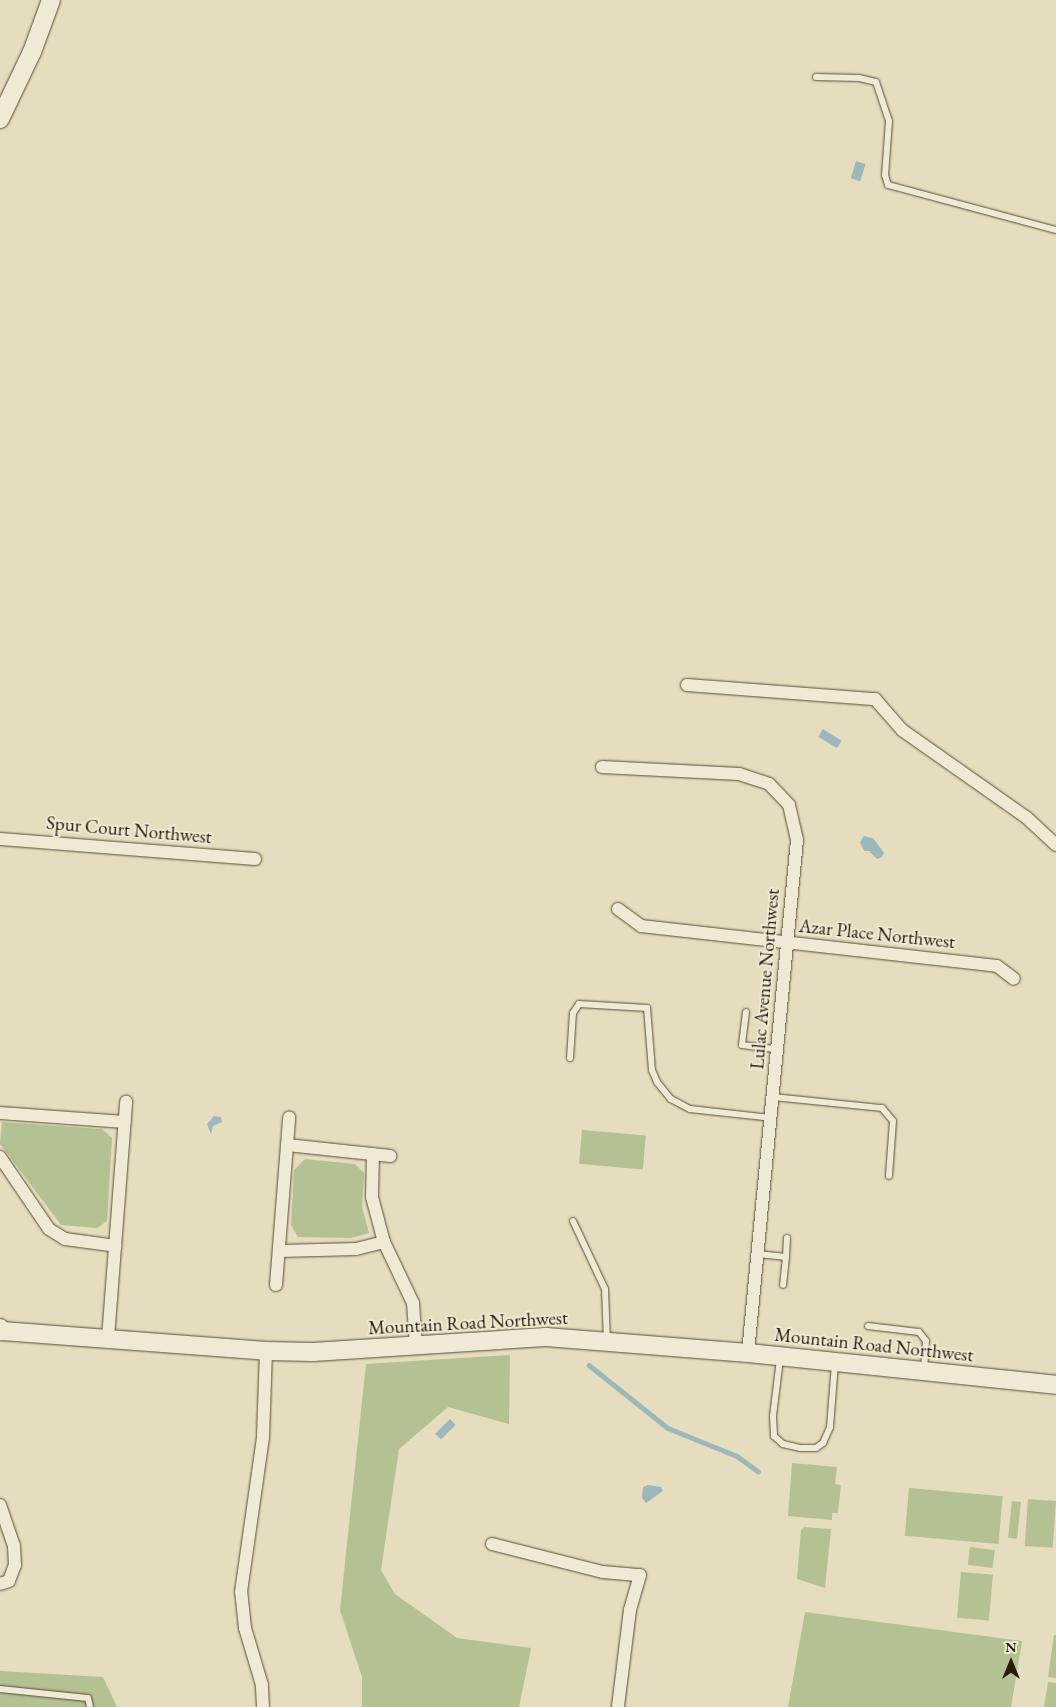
<!DOCTYPE html>
<html>
<head>
<meta charset="utf-8">
<style>
	body { margin:0 }
	#map { position:relative; width:1056px; height:1707px; overflow:hidden; background:#e6ddbf; font-family:"EB Garamond",serif }
	div>[style] { position:absolute }
	.green>* { inset:0; background:#b3c193; transform-origin:0 0 }
	.water>* { inset:0; background:#9cb8bd; transform-origin:0 0 }
	.stream>* { height:4.5px; margin:-2.25px; padding:0 2.25px; transform-origin:2.25px; border-radius:2.25px; background:#9cb8bd }
	.roads { filter:drop-shadow(0 0 1px #584c36) drop-shadow(0 0 1px #584c36) }
	.lane>* { height:6px; margin:-3px; padding:0 3px; transform-origin:3px; border-radius:3px; background:#efe9d5 }
	.street>* { height:12px; margin:-6px; padding:0 6px; transform-origin:6px; border-radius:6px; background:#efe9d5 }
	.secondary>* { height:18px; margin:-9px; padding:0 9px; transform-origin:9px; border-radius:9px; background:#efe9d5 }
	span { translate:-50% -50%; white-space:nowrap; text-align:center; line-height:1.15; -webkit-text-stroke:4px #efe9d5; paint-order:stroke }
	.street-label { font-size:19px; color:#281b09 }
	.north { position:absolute; left:986px; top:1637px; width:50px; height:50px; -webkit-text-stroke:4px #efe9d5; paint-order:stroke; rotate:0deg; font-size:14px; font-weight:700; line-height:20px; text-align:center; color:#281b09 }
	.north::after { content:''; display:block; margin:auto; width:18px; height:22px; background:#281b09; clip-path:polygon(50% 0,100% 100%,50% 72%,0 100%) }
</style>
</head>
<body>
<div id="map">
	<div class="green">
		<i style="clip-path:polygon(2px 1122px,102px 1129px,112px 1138px,107px 1221px,97px 1228px,61px 1225px,0 1144px)"></i>
		<i style="left:582px;top:1130px;width:64px;height:34px;rotate:5deg"></i>
		<i style="clip-path:polygon(305px 1159px,355px 1164px,364px 1173px,362px 1207px,369px 1233px,351px 1238px,298px 1237px,291px 1225px,294px 1170px)"></i>
		<i style="clip-path:polygon(510px 1355px,509px 1424px,448px 1407px,399px 1449px,381px 1570px,395px 1594px,457px 1638px,531px 1648px,519px 1707px,362px 1707px,362px 1677px,340px 1610px,366px 1364px)"></i>
		<i style="clip-path:polygon(792px 1463px,837px 1467px,835px 1484px,841px 1485px,838px 1513px,832px 1513px,832px 1520px,788px 1516px)"></i>
		<i style="left:909px;top:1488px;width:94px;height:48px;rotate:5deg"></i>
		<i style="left:1028px;top:1499px;width:28px;height:47px;rotate:4deg"></i>
		<i style="left:1012px;top:1501px;width:9px;height:37px;rotate:6deg"></i>
		<i style="clip-path:polygon(804px 1527px,831px 1529px,825px 1588px,797px 1579px,801px 1530px)"></i>
		<i style="left:970px;top:1547px;width:25px;height:18px;rotate:7deg"></i>
		<i style="left:961px;top:1572px;width:32px;height:46px;rotate:5deg"></i>
		<i style="clip-path:polygon(805px 1612px,1022px 1641px,1011px 1707px,788px 1707px)"></i>
		<i style="clip-path:polygon(1054px 1635px,1056px 1635px,1056px 1678px,1048px 1677px)"></i>
		<i style="clip-path:polygon(0 1671px,103px 1677px,117px 1707px,0 1707px)"></i>
		<i style="clip-path:polygon(1048px 1682px,1056px 1683px,1056px 1707px,1044px 1707px)"></i>
	</div>
	<div class="water">
		<i style="left:856px;top:161px;width:10px;height:18px;rotate:17deg"></i>
		<i style="left:823px;top:729px;width:22px;height:9px;rotate:32deg"></i>
		<i style="clip-path:polygon(864px 836px,873px 838px,884px 853px,882px 857px,877px 859px,869px 851px,864px 851px,860px 842px)"></i>
		<i style="clip-path:polygon(214px 1116px,221px 1117px,222px 1122px,213px 1126px,211px 1134px,207px 1124px)"></i>
		<i style="left:450px;top:1419px;width:8px;height:21px;rotate:45deg"></i>
		<i style="clip-path:polygon(648px 1485px,661px 1487px,663px 1491px,646px 1503px,642px 1498px,643px 1487px)"></i>
	</div>
	<div class="stream">
		<i style="left:589px;top:1365px;width:101px;rotate:38.6deg"></i>
		<i style="left:668px;top:1428px;width:74px;rotate:22.1deg"></i>
		<i style="left:737px;top:1456px;width:26px;rotate:36deg"></i>
	</div>
	<div class="roads">
		<div class="lane">
			<i style="left:816px;top:77px;width:43px;rotate:1.3deg"></i>
			<i style="left:859px;top:78px;width:17px;rotate:13deg"></i>
			<i style="left:876px;top:82px;width:41px;rotate:71.6deg"></i>
			<i style="left:889px;top:121px;width:54px;rotate:94.2deg"></i>
			<i style="left:885px;top:175px;width:10px;rotate:73deg"></i>
			<i style="left:888px;top:185px;width:174px;rotate:15deg"></i>
			<i style="left:746px;top:1012px;width:33px;rotate:97deg"></i>
			<i style="left:742px;top:1045px;width:35px;rotate:7deg"></i>
			<i style="left:570px;top:1058px;width:45px;rotate:-86.2deg"></i>
			<i style="left:573px;top:1013px;width:11px;rotate:-56deg"></i>
			<i style="left:579px;top:1004px;width:68px;rotate:3.4deg"></i>
			<i style="left:647px;top:1008px;width:62px;rotate:85.4deg"></i>
			<i style="left:652px;top:1070px;width:13px;rotate:67deg"></i>
			<i style="left:657px;top:1082px;width:22px;rotate:51deg"></i>
			<i style="left:671px;top:1099px;width:21px;rotate:28deg"></i>
			<i style="left:690px;top:1109px;width:81px;rotate:6.3deg"></i>
			<i style="left:773px;top:1097px;width:110px;rotate:5.8deg"></i>
			<i style="left:882px;top:1108px;width:17px;rotate:50deg"></i>
			<i style="left:893px;top:1121px;width:55px;rotate:94.2deg"></i>
			<i style="left:573px;top:1221px;width:75px;rotate:64.8deg"></i>
			<i style="left:605px;top:1289px;width:51px;rotate:87.8deg"></i>
			<i style="left:758px;top:1254px;width:28px;rotate:6deg"></i>
			<i style="left:786px;top:1257px;width:28px;rotate:96deg"></i>
			<i style="left:786px;top:1257px;width:19px;rotate:-87deg"></i>
			<i style="left:868px;top:1326px;width:51px;rotate:6.7deg"></i>
			<i style="left:919px;top:1332px;width:11px;rotate:52deg"></i>
			<i style="left:926px;top:1341px;width:29px;rotate:94deg"></i>
			<i style="left:780px;top:1359px;width:57px;rotate:97deg"></i>
			<i style="left:773px;top:1416px;width:20px;rotate:87deg"></i>
			<i style="left:774px;top:1436px;width:12px;rotate:42deg"></i>
			<i style="left:783px;top:1444px;width:17px;rotate:13deg"></i>
			<i style="left:800px;top:1448px;width:16px"></i>
			<i style="left:816px;top:1448px;width:9px;rotate:-36deg"></i>
			<i style="left:823px;top:1443px;width:17px;rotate:-66deg"></i>
			<i style="left:830px;top:1427px;width:63px;rotate:-85.5deg"></i>
			<i style="left:0;top:1689px;width:88px;rotate:5.8deg"></i>
			<i style="left:88px;top:1698px;width:9px;rotate:77deg"></i>
		</div>
		<div class="street">
			<i style="left:687px;top:685px;width:189px;rotate:4.3deg"></i>
			<i style="left:875px;top:699px;width:41px;rotate:48.9deg"></i>
			<i style="left:902px;top:730px;width:151px;rotate:35.1deg"></i>
			<i style="left:1026px;top:817px;width:41px;rotate:43deg"></i>
			<i style="left:602px;top:767px;width:137px;rotate:2.9deg"></i>
			<i style="left:739px;top:774px;width:32px;rotate:18deg"></i>
			<i style="left:769px;top:784px;width:29px;rotate:46deg"></i>
			<i style="left:789px;top:805px;width:36px;rotate:77deg"></i>
			<i style="left:797px;top:840px;width:515px;rotate:95.46deg"></i>
			<i style="left:0;top:839px;width:256px;rotate:4.5deg"></i>
			<i style="left:618px;top:909px;width:29px;rotate:36deg"></i>
			<i style="left:641px;top:926px;width:358px;rotate:6.4deg"></i>
			<i style="left:997px;top:966px;width:21px;rotate:37deg"></i>
			<i style="left:0;top:1113px;width:125px;rotate:4.1deg"></i>
			<i style="left:287px;top:1145px;width:104px;rotate:6.1deg"></i>
			<i style="left:373px;top:1154px;width:43px;rotate:91.3deg"></i>
			<i style="left:372px;top:1197px;width:47px;rotate:75.1deg"></i>
			<i style="left:384px;top:1242px;width:68px;rotate:64.6deg"></i>
			<i style="left:413px;top:1303px;width:43px;rotate:86deg"></i>
			<i style="left:0;top:1157px;width:87px;rotate:55.8deg"></i>
			<i style="left:49px;top:1229px;width:19px;rotate:32deg"></i>
			<i style="left:65px;top:1239px;width:51px;rotate:7.8deg"></i>
			<i style="left:280px;top:1251px;width:76px;rotate:-1.5deg"></i>
			<i style="left:356px;top:1249px;width:29px;rotate:-14deg"></i>
			<i style="left:276px;top:1285px;width:168px;rotate:-85.5deg"></i>
			<i style="left:108px;top:1338px;width:237px;rotate:-85.6deg"></i>
			<i style="left:0;top:1505px;width:43px;rotate:71.1deg"></i>
			<i style="left:14px;top:1546px;width:19px;rotate:87deg"></i>
			<i style="left:15px;top:1565px;width:17px;rotate:111deg"></i>
			<i style="left:9px;top:1581px;width:9px;rotate:162deg"></i>
			<i style="left:492px;top:1544px;width:114px;rotate:14.2deg"></i>
			<i style="left:603px;top:1572px;width:37px;rotate:5deg"></i>
			<i style="left:640px;top:1575px;width:36px;rotate:106deg"></i>
			<i style="left:630px;top:1610px;width:98px;rotate:97.1deg"></i>
			<i style="left:263px;top:1707px;width:22px;rotate:-93deg"></i>
			<i style="left:262px;top:1685px;width:59px;rotate:-106.6deg"></i>
			<i style="left:245px;top:1628px;width:36px;rotate:-96deg"></i>
			<i style="left:241px;top:1592px;width:157px;rotate:-81.9deg"></i>
			<i style="left:263px;top:1437px;width:86px;rotate:-88deg"></i>
		</div>
		<div class="secondary">
			<i style="left:0;top:119px;width:74px;rotate:-64.5deg"></i>
			<i style="left:32px;top:52px;width:55px;rotate:-69.9deg"></i>
			<i style="left:0;top:1328px;width:4px;rotate:56deg"></i>
			<i style="left:2px;top:1331px;width:265px;rotate:4.3deg"></i>
			<i style="left:266px;top:1351px;width:47px;rotate:1.2deg"></i>
			<i style="left:313px;top:1352px;width:233px;rotate:-3.7deg"></i>
			<i style="left:546px;top:1337px;width:203px;rotate:4.5deg"></i>
			<i style="left:748px;top:1353px;width:310px;rotate:5.9deg"></i>
		</div>
	</div>
	<div class="street-label">
		<span style="left:129px;top:830px;rotate:5deg">Spur Court Northwest</span>
		<span style="left:877px;top:934px;rotate:6deg">Azar Place Northwest</span>
		<span style="left:765px;top:979px;rotate:-85deg">Lulac Avenue Northwest</span>
		<span style="left:468px;top:1323px;rotate:-3deg">Mountain Road Northwest</span>
		<span style="left:874px;top:1345px;rotate:6deg">Mountain Road Northwest</span>
	</div>
	<div class="north">N</div>
</div>
</body>
</html>
